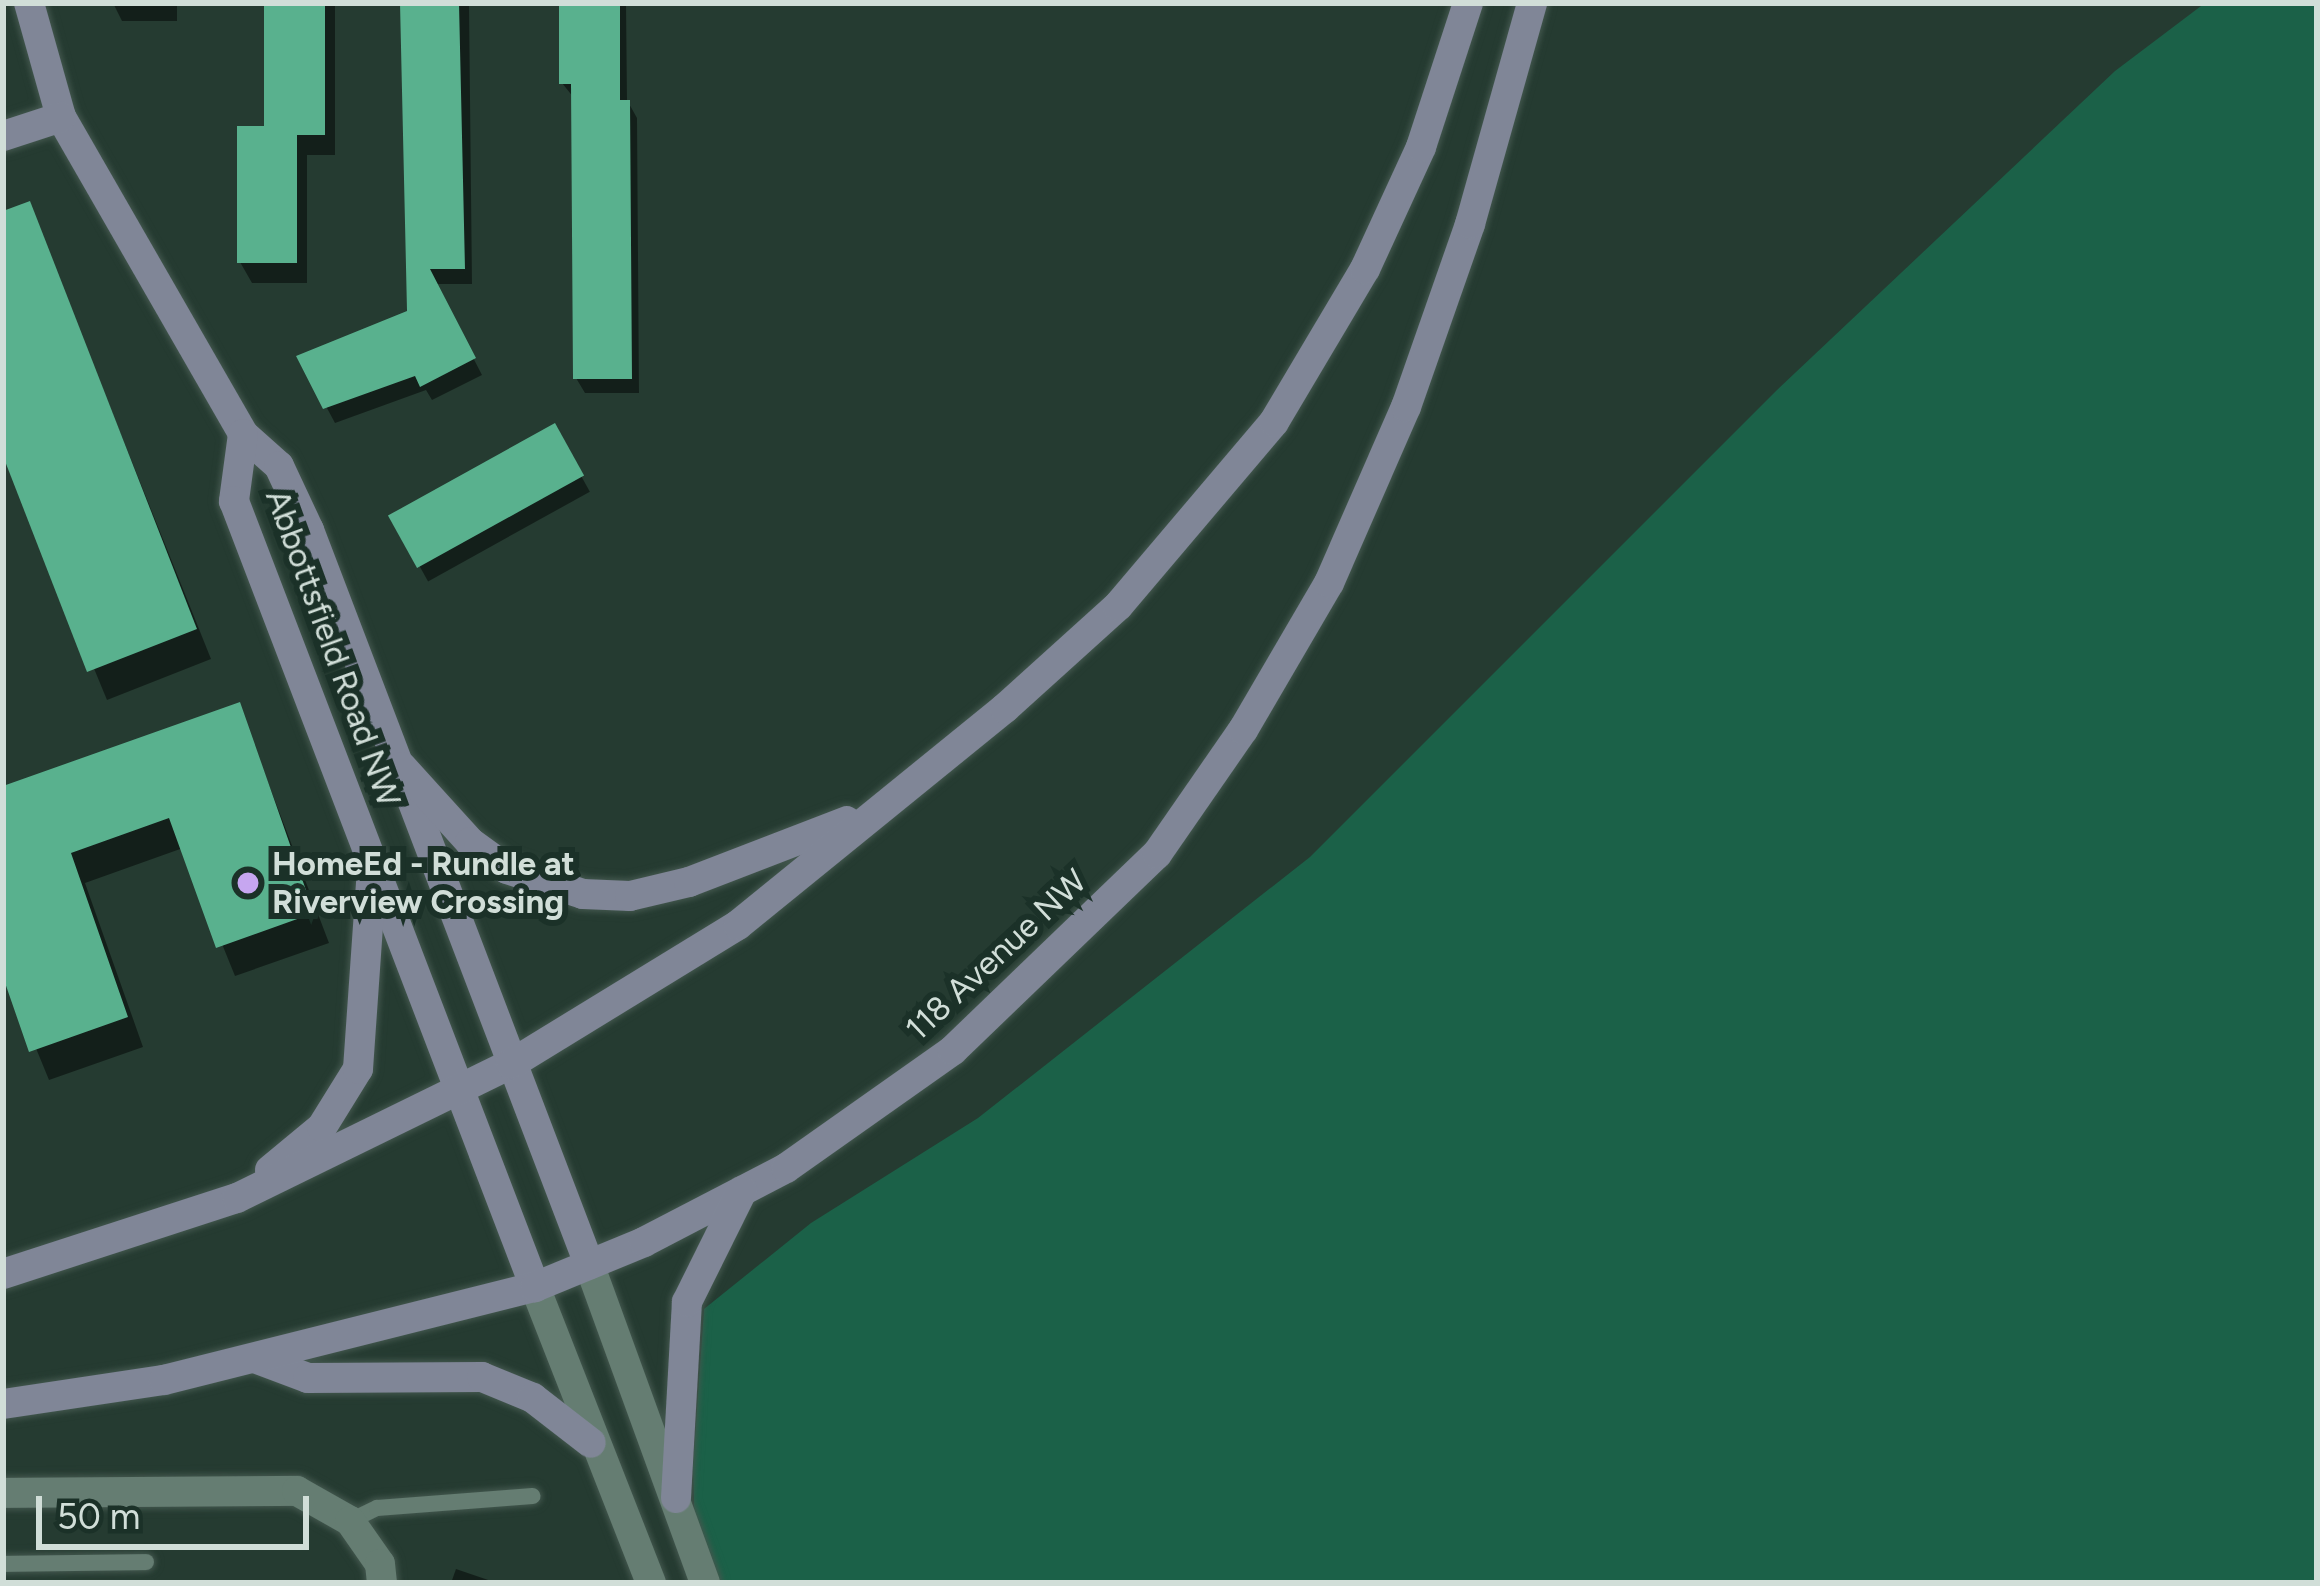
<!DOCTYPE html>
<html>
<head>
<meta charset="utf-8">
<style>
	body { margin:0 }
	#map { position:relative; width:2320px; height:1586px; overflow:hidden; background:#253b31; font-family:Figtree,sans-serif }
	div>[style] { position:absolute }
	.green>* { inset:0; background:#1b6148 }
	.shadow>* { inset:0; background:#0007; transform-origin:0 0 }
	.building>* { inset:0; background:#59b18e; transform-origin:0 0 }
	.roads { filter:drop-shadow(0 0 3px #43574e) drop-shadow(0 0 3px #43574e) }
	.lane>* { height:16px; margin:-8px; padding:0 8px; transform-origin:8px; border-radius:8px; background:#657d72 }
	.street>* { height:30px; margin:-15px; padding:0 15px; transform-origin:15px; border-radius:15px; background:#657d72 }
	.secondary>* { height:30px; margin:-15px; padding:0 15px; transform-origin:15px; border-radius:15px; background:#808697 }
	.dots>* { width:33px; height:33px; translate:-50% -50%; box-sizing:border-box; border:6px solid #1b3128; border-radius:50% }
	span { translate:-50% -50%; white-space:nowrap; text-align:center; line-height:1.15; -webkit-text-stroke:12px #1b3128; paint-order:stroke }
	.street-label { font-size:33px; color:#d1ded8 }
	.poi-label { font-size:33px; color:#d1ded8; font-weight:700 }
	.left { translate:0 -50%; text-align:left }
	.frame { position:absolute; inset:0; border:6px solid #d1ded8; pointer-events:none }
	.scale { position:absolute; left:36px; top:1496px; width:273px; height:54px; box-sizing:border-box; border:6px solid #d1ded8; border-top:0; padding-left:15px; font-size:36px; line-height:42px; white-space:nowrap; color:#d1ded8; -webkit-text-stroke:9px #1b3128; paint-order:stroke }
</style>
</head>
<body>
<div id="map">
	<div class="green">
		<i style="clip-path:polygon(2205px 3px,2317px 3px,2317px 1583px,696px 1583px,693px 1466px,704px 1309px,811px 1223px,978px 1118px,1310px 857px,1777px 390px,2115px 71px)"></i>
	</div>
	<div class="shadow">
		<i style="clip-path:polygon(177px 3px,177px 21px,122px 21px,114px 5px)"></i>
		<i style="clip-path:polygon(267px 3px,335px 3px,335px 155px,307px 155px,307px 283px,252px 283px,240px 262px,267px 129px)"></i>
		<i style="clip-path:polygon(406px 3px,469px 3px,472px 284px,435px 284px,482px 375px,432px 400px,426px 390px,335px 423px,300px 358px,410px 313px)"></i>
		<i style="clip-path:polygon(562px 3px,626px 3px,627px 100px,637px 118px,639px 393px,585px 393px,576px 378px,574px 98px,562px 83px)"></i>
		<i style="clip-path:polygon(29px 205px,211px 659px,107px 700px,3px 448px,3px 215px)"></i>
		<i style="left:554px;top:427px;width:74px;height:185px;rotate:61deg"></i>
		<i style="clip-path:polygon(239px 706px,329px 943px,235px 976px,183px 848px,85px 883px,143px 1047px,49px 1080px,3px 968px,3px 789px)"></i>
		<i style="clip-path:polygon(456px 1569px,497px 1583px,451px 1583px)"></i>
	</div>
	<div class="building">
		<i style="clip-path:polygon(264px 3px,325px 3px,325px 135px,297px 135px,297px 263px,237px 263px,237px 126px,264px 126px)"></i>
		<i style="clip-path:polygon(400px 3px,459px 3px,465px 269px,430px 269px,476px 358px,420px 387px,415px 376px,323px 409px,296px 356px,407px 311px)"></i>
		<i style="clip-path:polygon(559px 3px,620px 3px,620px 100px,630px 100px,632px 379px,573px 379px,571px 84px,559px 84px)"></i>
		<i style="clip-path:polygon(30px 201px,197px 629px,87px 672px,3px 456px,3px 211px)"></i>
		<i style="left:555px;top:423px;width:60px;height:191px;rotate:61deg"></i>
		<i style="clip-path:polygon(240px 702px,314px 913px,216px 948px,169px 818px,71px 853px,128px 1017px,29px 1052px,3px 977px,3px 786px)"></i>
	</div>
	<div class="roads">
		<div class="lane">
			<i style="left:350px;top:1521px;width:30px;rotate:-26deg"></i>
			<i style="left:377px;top:1508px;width:156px;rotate:-4.4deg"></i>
			<i style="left:3px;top:1564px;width:143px;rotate:-0.8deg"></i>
		</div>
		<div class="street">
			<i style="left:589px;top:1264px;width:339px;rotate:70deg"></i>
			<i style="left:535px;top:1287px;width:318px;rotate:68.6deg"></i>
			<i style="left:3px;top:1493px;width:294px;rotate:-0.4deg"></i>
			<i style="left:297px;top:1491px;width:61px;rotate:29.5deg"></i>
			<i style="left:350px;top:1521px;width:52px;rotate:55.1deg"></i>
			<i style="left:380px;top:1564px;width:19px;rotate:84deg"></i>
		</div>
		<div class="secondary">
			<i style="left:29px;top:3px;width:118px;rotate:74.3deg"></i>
			<i style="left:61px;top:117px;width:366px;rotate:60.1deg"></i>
			<i style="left:243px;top:434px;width:48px;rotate:41.6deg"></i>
			<i style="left:279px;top:466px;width:71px;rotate:64.9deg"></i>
			<i style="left:309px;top:530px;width:786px;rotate:69.12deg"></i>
			<i style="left:3px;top:136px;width:61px;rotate:-18.1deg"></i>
			<i style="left:243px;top:434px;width:68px;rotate:97.7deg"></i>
			<i style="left:234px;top:501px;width:842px;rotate:69.05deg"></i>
			<i style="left:402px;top:767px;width:101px;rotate:47.8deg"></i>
			<i style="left:470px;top:842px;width:46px;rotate:36.1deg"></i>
			<i style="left:507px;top:869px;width:80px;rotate:18.2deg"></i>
			<i style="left:583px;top:894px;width:47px;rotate:2.4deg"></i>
			<i style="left:630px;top:896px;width:61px;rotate:-13.3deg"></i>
			<i style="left:689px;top:882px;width:169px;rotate:-21.1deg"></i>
			<i style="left:270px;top:1170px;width:67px;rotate:-39.6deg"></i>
			<i style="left:322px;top:1127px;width:68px;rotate:-58.2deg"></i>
			<i style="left:358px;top:1069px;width:199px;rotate:-86deg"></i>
			<i style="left:3px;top:1274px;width:246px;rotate:-18deg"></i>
			<i style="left:237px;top:1198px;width:305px;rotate:-26.1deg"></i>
			<i style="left:511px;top:1064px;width:266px;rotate:-31.5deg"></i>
			<i style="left:738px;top:925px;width:344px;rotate:-39.1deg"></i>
			<i style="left:1005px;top:708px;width:152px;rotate:-42.1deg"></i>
			<i style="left:1118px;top:606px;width:241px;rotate:-49.7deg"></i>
			<i style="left:1274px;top:422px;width:178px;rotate:-59.3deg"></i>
			<i style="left:1365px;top:269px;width:134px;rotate:-65.3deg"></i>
			<i style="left:1421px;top:147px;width:151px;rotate:-71.9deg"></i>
			<i style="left:257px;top:1359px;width:54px;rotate:20.4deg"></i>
			<i style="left:308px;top:1378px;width:174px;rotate:-0.3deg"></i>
			<i style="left:482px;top:1377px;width:55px;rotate:22.4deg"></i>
			<i style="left:533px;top:1398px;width:73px;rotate:37.8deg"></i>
			<i style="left:3px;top:1404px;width:163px;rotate:-8.5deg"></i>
			<i style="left:164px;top:1380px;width:382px;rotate:-14.1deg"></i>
			<i style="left:535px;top:1287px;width:118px;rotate:-22.4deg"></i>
			<i style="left:644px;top:1242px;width:160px;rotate:-27.5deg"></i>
			<i style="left:786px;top:1168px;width:204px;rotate:-35.2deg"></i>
			<i style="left:953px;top:1050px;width:283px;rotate:-43.9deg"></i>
			<i style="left:1157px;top:854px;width:151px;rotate:-55.3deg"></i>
			<i style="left:1243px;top:730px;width:170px;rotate:-59.7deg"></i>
			<i style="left:1329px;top:583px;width:192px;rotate:-66.4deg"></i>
			<i style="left:1406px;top:407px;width:194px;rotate:-70.7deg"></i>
			<i style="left:1470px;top:224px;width:230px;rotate:-74.3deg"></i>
			<i style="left:676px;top:1498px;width:196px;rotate:-86.8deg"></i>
			<i style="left:687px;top:1302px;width:124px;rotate:-63.6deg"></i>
		</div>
	</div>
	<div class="dots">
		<i style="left:248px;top:883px;background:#c6a6f0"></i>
	</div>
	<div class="street-label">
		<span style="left:333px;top:648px;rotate:70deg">Abbottsfield Road NW</span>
		<span style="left:996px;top:955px;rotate:-43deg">118 Avenue NW</span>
	</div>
	<div class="poi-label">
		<span class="left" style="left:272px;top:883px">HomeEd - Rundle at<br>Riverview Crossing</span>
	</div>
	<div class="frame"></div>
	<div class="scale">50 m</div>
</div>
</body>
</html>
